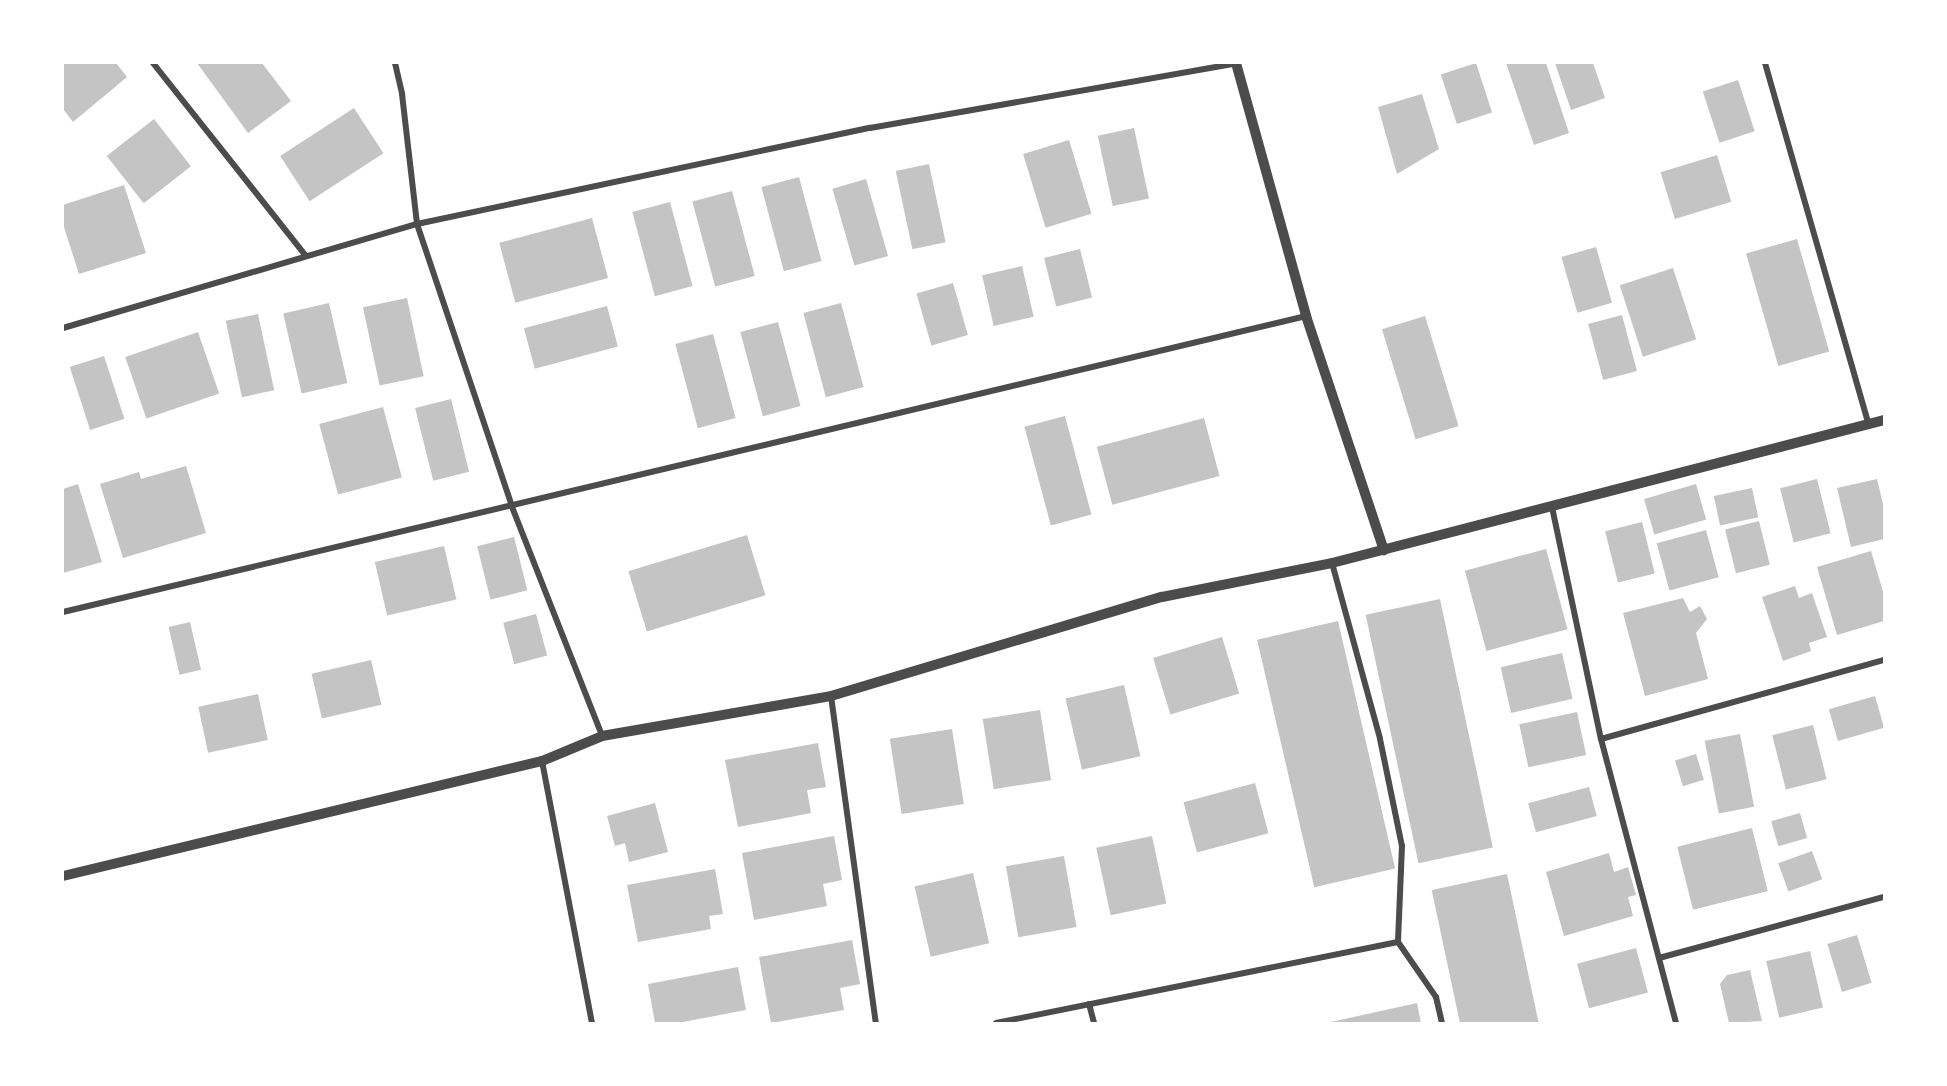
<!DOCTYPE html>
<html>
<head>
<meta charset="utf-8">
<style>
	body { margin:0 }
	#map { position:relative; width:1947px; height:1086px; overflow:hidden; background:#fff; font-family:"Fira Sans",sans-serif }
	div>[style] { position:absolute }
	.building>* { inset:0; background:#c4c4c4; transform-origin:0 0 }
	.minor>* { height:6px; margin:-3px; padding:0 3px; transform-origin:3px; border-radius:3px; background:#4c4c4c }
	.tertiary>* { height:10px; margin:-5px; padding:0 5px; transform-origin:5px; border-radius:5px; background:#4c4c4c }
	span { translate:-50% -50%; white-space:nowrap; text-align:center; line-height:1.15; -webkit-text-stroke:4.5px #fff; paint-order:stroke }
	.frame { position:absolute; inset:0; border:64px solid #fff; pointer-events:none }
</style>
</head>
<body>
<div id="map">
	<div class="building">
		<i style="clip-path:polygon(63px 63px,116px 63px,127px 77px,73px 122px,63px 109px)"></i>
		<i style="clip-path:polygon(197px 63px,262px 63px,291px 101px,248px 133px)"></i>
		<i style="left:1476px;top:63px;width:52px;height:37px;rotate:72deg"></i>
		<i style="clip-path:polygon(1506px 63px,1546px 63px,1569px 133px,1534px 145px)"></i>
		<i style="clip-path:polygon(1555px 63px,1593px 63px,1605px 98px,1571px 110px)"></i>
		<i style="left:1738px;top:80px;width:54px;height:37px;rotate:72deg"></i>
		<i style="clip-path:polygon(1422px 94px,1439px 149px,1397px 174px,1378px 107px)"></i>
		<i style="left:354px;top:108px;width:54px;height:88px;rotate:57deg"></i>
		<i style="left:154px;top:119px;width:60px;height:60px;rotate:52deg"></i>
		<i style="left:1134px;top:128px;width:72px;height:37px;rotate:78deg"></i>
		<i style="left:1069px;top:140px;width:77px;height:48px;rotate:73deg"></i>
		<i style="left:1717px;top:155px;width:49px;height:59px;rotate:73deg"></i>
		<i style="left:929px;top:164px;width:80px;height:34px;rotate:78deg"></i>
		<i style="left:799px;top:177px;width:87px;height:39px;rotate:75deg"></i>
		<i style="left:866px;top:179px;width:80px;height:35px;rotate:74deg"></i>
		<i style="clip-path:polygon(124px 185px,146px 253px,79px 274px,63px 224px,63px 205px)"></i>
		<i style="left:732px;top:191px;width:88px;height:41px;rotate:75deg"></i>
		<i style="left:670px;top:202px;width:87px;height:39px;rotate:75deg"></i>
		<i style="left:592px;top:218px;width:62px;height:96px;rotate:75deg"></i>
		<i style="left:1797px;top:239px;width:117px;height:53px;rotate:74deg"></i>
		<i style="left:1596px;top:247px;width:58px;height:36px;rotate:74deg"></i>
		<i style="left:1080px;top:249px;width:50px;height:37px;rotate:76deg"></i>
		<i style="left:1022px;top:266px;width:52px;height:41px;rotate:77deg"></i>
		<i style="left:1673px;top:268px;width:75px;height:56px;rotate:72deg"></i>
		<i style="left:953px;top:283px;width:54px;height:38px;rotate:74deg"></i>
		<i style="left:407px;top:298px;width:80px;height:45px;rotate:78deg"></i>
		<i style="left:329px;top:303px;width:82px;height:47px;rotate:77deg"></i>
		<i style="left:841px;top:303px;width:87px;height:39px;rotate:75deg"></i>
		<i style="left:607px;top:306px;width:42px;height:86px;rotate:75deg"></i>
		<i style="left:258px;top:314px;width:78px;height:33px;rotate:78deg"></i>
		<i style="left:1622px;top:315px;width:58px;height:35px;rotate:75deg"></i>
		<i style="left:1425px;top:316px;width:115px;height:45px;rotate:73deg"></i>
		<i style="left:778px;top:322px;width:87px;height:39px;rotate:75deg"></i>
		<i style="left:198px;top:332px;width:65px;height:77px;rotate:71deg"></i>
		<i style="left:713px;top:334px;width:87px;height:39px;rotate:75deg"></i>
		<i style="left:104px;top:356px;width:66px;height:36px;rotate:72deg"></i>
		<i style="left:451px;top:399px;width:75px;height:37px;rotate:76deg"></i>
		<i style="left:383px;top:407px;width:73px;height:66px;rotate:75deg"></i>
		<i style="left:1065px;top:416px;width:102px;height:42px;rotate:75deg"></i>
		<i style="left:1204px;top:418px;width:60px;height:111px;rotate:75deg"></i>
		<i style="clip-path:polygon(186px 466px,206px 533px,123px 558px,100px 484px,139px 472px,141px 479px)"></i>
		<i style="left:1817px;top:479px;width:56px;height:38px;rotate:76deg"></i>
		<i style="clip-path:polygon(1877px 479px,1884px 508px,1884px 539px,1851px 547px,1837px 488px)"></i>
		<i style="clip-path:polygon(78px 484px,102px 562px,63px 573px,63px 489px)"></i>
		<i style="left:1696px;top:484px;width:37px;height:54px;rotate:74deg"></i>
		<i style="left:1752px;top:488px;width:30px;height:39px;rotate:78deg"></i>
		<i style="left:1759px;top:521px;width:45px;height:35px;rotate:76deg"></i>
		<i style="left:1642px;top:522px;width:53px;height:38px;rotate:76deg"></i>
		<i style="left:1706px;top:530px;width:49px;height:51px;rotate:75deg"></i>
		<i style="left:747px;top:535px;width:63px;height:124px;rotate:73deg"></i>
		<i style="left:514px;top:537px;width:55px;height:38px;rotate:76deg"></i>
		<i style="left:444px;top:546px;width:55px;height:71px;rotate:77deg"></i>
		<i style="left:1546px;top:549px;width:83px;height:84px;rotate:75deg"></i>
		<i style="clip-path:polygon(1871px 551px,1884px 595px,1884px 621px,1837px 635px,1817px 567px)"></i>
		<i style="clip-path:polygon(1795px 586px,1799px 598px,1812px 593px,1827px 637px,1809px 643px,1811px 651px,1783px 661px,1762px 597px)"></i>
		<i style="clip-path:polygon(1683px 598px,1690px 612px,1700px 606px,1707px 619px,1696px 633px,1708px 679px,1645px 696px,1623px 613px)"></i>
		<i style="left:1440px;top:599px;width:254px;height:76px;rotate:78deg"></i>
		<i style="left:536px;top:614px;width:43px;height:34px;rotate:75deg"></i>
		<i style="left:1338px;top:621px;width:254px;height:83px;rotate:77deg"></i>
		<i style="left:190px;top:622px;width:49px;height:22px;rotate:77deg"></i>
		<i style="left:1222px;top:637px;width:59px;height:72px;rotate:73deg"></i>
		<i style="left:1562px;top:653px;width:47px;height:63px;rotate:77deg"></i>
		<i style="left:371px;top:660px;width:46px;height:61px;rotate:77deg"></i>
		<i style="left:1124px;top:685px;width:73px;height:60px;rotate:77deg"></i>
		<i style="left:258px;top:694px;width:47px;height:61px;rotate:78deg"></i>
		<i style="left:1875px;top:696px;width:33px;height:48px;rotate:74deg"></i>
		<i style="left:1040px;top:710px;width:71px;height:58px;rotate:81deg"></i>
		<i style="left:1577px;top:712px;width:44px;height:59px;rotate:78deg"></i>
		<i style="left:1813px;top:725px;width:56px;height:42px;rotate:76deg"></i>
		<i style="left:952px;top:729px;width:76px;height:63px;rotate:81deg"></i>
		<i style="left:1740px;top:734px;width:74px;height:36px;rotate:79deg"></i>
		<i style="clip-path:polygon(818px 743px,826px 787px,807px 790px,811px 813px,738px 827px,725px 760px)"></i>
		<i style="left:1696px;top:754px;width:27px;height:22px;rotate:73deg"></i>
		<i style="left:1255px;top:783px;width:52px;height:74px;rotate:75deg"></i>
		<i style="left:1589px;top:787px;width:30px;height:63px;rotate:75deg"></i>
		<i style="clip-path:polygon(655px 803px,668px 852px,629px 862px,625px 843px,615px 846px,607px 816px)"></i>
		<i style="left:1800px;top:813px;width:26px;height:30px;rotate:74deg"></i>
		<i style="left:1752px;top:828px;width:65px;height:77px;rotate:76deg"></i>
		<i style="clip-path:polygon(834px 836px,842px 880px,823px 884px,827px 906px,754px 920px,742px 853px)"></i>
		<i style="left:1152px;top:836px;width:69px;height:57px;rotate:78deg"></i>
		<i style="left:1812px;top:851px;width:30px;height:36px;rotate:70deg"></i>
		<i style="clip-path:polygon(1609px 853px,1614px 872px,1628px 867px,1636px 895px,1628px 897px,1633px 916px,1564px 936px,1546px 872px)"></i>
		<i style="left:1064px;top:856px;width:72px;height:59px;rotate:80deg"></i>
		<i style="clip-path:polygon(715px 869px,723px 914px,709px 916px,711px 929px,638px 942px,627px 885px)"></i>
		<i style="left:973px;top:873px;width:72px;height:60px;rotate:77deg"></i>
		<i style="left:1507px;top:874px;width:152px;height:77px;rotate:78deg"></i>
		<i style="left:1857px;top:935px;width:50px;height:31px;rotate:73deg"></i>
		<i style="clip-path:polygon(852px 940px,860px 984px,840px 988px,844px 1010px,771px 1023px,759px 957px)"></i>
		<i style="left:1636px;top:948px;width:46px;height:61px;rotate:75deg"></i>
		<i style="left:1810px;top:951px;width:58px;height:45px;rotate:77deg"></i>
		<i style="clip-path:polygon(738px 967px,746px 1010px,678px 1023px,655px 1023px,648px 984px)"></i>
		<i style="clip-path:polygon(1750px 970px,1762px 1021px,1729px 1023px,1720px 984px,1727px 975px)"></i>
		<i style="clip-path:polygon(1417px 1003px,1421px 1023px,1331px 1023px,1331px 1022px)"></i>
	</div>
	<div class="minor">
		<i style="left:153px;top:63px;width:246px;rotate:51.6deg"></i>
		<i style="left:395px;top:63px;width:32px;rotate:77deg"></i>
		<i style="left:402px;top:94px;width:131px;rotate:83.4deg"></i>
		<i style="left:417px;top:224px;width:299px;rotate:71.4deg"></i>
		<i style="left:512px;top:507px;width:246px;rotate:68.5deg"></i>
		<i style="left:1765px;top:63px;width:377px;rotate:74deg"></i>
		<i style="left:63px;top:328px;width:369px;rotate:-16.4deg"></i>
		<i style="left:417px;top:224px;width:463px;rotate:-12deg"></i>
		<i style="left:870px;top:128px;width:374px;rotate:-10deg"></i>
		<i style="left:1552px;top:507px;width:237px;rotate:78.1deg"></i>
		<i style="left:1601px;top:739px;width:294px;rotate:75.2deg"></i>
		<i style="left:1332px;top:563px;width:182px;rotate:74.7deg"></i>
		<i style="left:1380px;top:739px;width:109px;rotate:78.4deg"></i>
		<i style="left:1402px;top:846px;width:96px;rotate:92.4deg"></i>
		<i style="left:1398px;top:942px;width:67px;rotate:55.4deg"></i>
		<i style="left:1436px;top:997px;width:27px;rotate:77deg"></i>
		<i style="left:63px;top:612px;width:1278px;rotate:-13.39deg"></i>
		<i style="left:831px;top:696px;width:330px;rotate:82.2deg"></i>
		<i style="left:1601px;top:739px;width:294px;rotate:-15.6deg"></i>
		<i style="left:542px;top:761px;width:267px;rotate:79.2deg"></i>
		<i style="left:1659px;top:958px;width:233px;rotate:-15.2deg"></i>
		<i style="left:1089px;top:1004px;width:20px;rotate:75deg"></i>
		<i style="left:996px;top:1023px;width:410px;rotate:-11.4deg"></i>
	</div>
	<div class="tertiary">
		<i style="left:1236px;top:63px;width:263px;rotate:74.5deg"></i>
		<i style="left:1306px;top:316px;width:247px;rotate:71.6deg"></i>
		<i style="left:63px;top:876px;width:493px;rotate:-13.5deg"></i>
		<i style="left:542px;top:761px;width:65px;rotate:-22.6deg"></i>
		<i style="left:602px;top:736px;width:232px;rotate:-9.9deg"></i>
		<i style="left:831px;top:696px;width:345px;rotate:-16.7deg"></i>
		<i style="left:1162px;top:597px;width:173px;rotate:-11.3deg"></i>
		<i style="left:1332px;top:563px;width:570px;rotate:-14.52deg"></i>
	</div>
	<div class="frame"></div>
</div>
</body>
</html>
